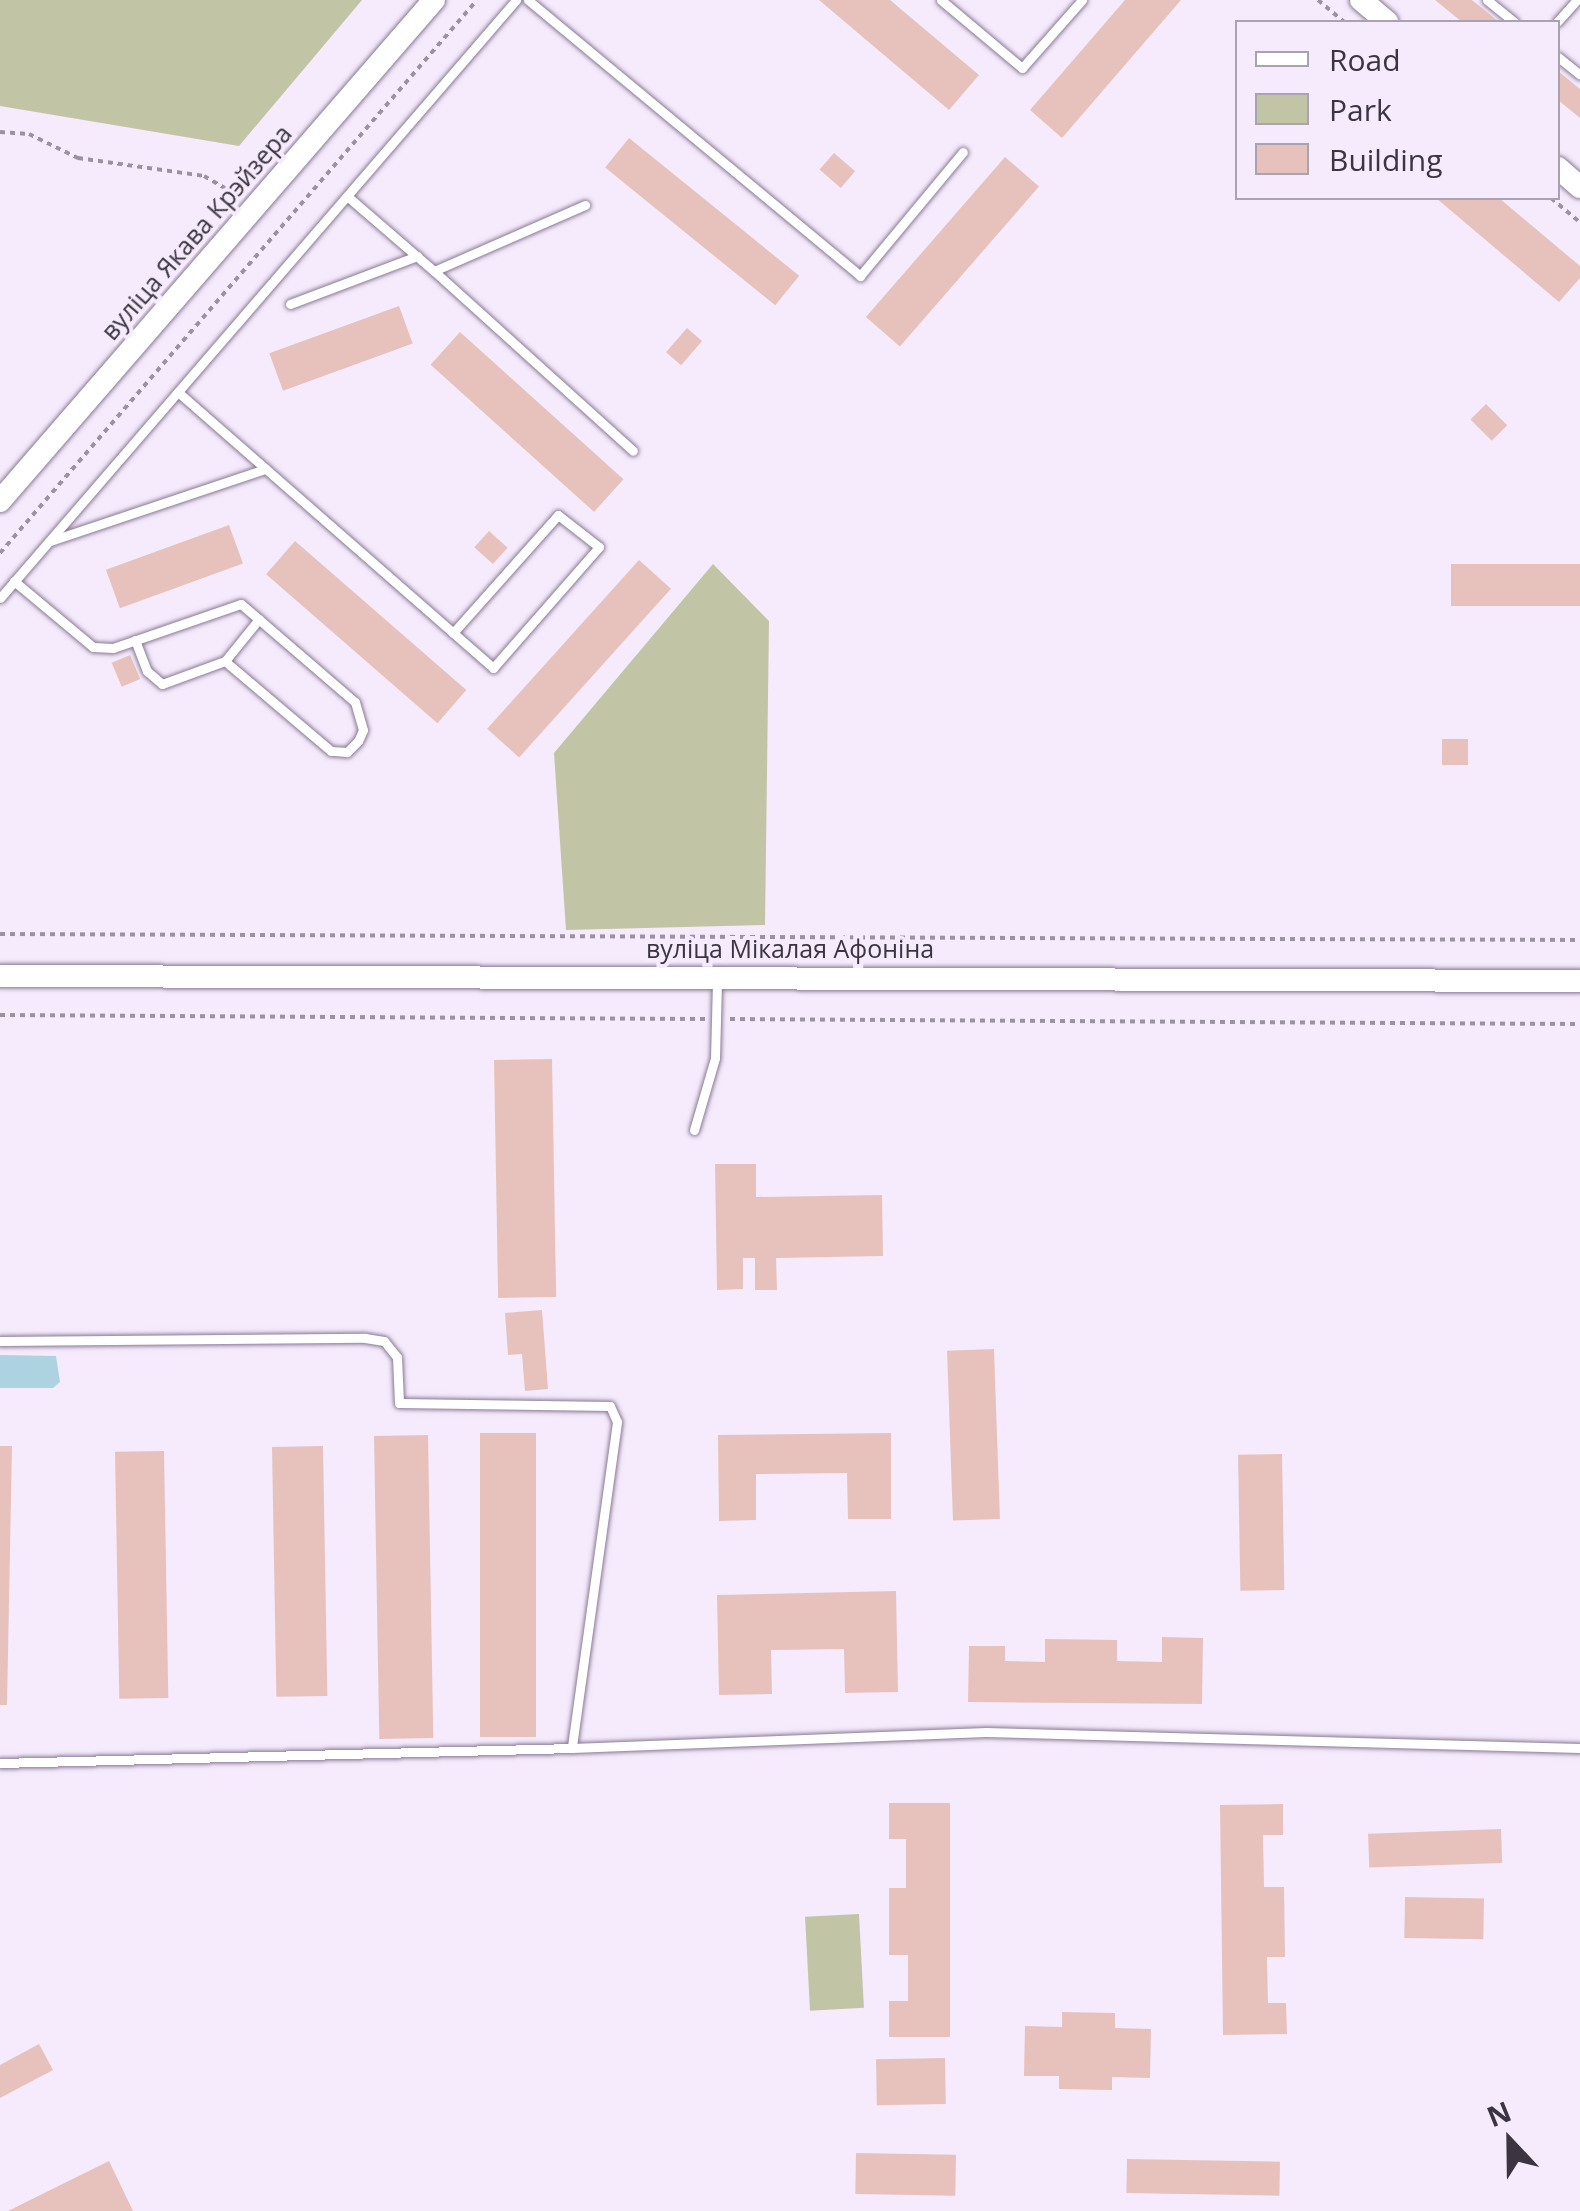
<!DOCTYPE html>
<html>
<head>
<meta charset="utf-8">
<style>
	body { margin:0 }
	#map { position:relative; width:1580px; height:2211px; overflow:hidden; background:#f5ebfc; font-family:"Open Sans",sans-serif }
	div>[style] { position:absolute }
	.green>* { inset:0; background:#c2c4a6; transform-origin:0 0 }
	.water>* { inset:0; background:#add2e0 }
	.building>* { inset:0; background:#e7c2bd; transform-origin:0 0 }
	.path>* { height:4px; margin-top:-2px; transform-origin:0; background:repeating-linear-gradient(90deg,#9b92a1 0 5px,transparent 0 10px) }
	.roads { filter:drop-shadow(0 0 2px #897994) drop-shadow(0 0 2px #897994) }
	.service>* { height:9px; margin:-4.5px; padding:0 4.5px; transform-origin:4.5px; border-radius:4.5px; background:#fff }
	.tertiary>* { height:22px; margin:-11px; padding:0 11px; transform-origin:11px; border-radius:11px; background:#fff }
	span { translate:-50% -50%; white-space:nowrap; text-align:center; line-height:1.15; -webkit-text-stroke:8px #f5ebfc; paint-order:stroke }
	.street-label { font-size:25px; color:#3c3541 }
	.legend { position:absolute; left:1235px; top:20px; width:325px; height:180px; box-sizing:border-box; background:#f5ebfc; border:2px solid #aba2b1; margin:0; padding:12px 18px; list-style:none; font-size:30px; color:#3c3541 }
	.legend li { display:flex; align-items:center; gap:20px; height:50px }
	.legend b { width:50px; border:2px solid #aba2b1 }
	.north { position:absolute; left:1460px; top:2091px; width:100px; height:100px; -webkit-text-stroke:8px #f5ebfc; paint-order:stroke; rotate:338deg; font-size:28px; font-weight:700; line-height:40px; text-align:center; color:#3c3541 }
	.north::after { content:''; display:block; margin:auto; width:35px; height:45px; background:#3c3541; clip-path:polygon(50% 0,100% 100%,50% 72%,0 100%) }
</style>
</head>
<body>
<div id="map">
	<div class="green">
		<i style="clip-path:polygon(0 0,362px 0,239px 146px,0 106px)"></i>
		<i style="clip-path:polygon(713px 564px,769px 621px,765px 925px,566px 930px,554px 753px)"></i>
		<i style="left:859px;top:1914px;width:94px;height:54px;rotate:87deg"></i>
	</div>
	<div class="water">
		<i style="clip-path:polygon(0 1355px,56px 1356px,60px 1382px,53px 1388px,0 1388px)"></i>
	</div>
	<div class="building">
		<i style="clip-path:polygon(819px 0,890px 0,979px 75px,949px 110px)"></i>
		<i style="clip-path:polygon(1125px 0,1181px 0,1062px 138px,1030px 110px)"></i>
		<i style="clip-path:polygon(1435px 0,1472px 0,1499px 22px,1462px 22px)"></i>
		<i style="clip-path:polygon(1558px 71px,1580px 89px,1580px 118px,1558px 100px)"></i>
		<i style="left:629px;top:138px;width:219px;height:38px;rotate:39deg"></i>
		<i style="left:834px;top:153px;width:28px;height:22px;rotate:41deg"></i>
		<i style="left:1005px;top:157px;width:45px;height:212px;rotate:41deg"></i>
		<i style="clip-path:polygon(1436px 198px,1499px 198px,1580px 266px,1580px 278px,1559px 302px)"></i>
		<i style="left:399px;top:306px;width:40px;height:138px;rotate:70deg"></i>
		<i style="left:687px;top:328px;width:20px;height:32px;rotate:41deg"></i>
		<i style="left:460px;top:332px;width:220px;height:44px;rotate:42deg"></i>
		<i style="left:1486px;top:404px;width:30px;height:22px;rotate:45deg"></i>
		<i style="left:229px;top:525px;width:41px;height:131px;rotate:70deg"></i>
		<i style="left:489px;top:531px;width:25px;height:22px;rotate:42deg"></i>
		<i style="left:295px;top:541px;width:227px;height:44px;rotate:41deg"></i>
		<i style="left:639px;top:560px;width:43px;height:227px;rotate:42deg"></i>
		<i style="left:1451px;top:564px;width:129px;height:42px"></i>
		<i style="left:130px;top:655px;width:26px;height:20px;rotate:67deg"></i>
		<i style="left:1442px;top:739px;width:26px;height:26px"></i>
		<i style="left:552px;top:1059px;width:238px;height:58px;rotate:89deg"></i>
		<i style="clip-path:polygon(715px 1164px,756px 1164px,756px 1197px,882px 1195px,883px 1256px,776px 1258px,777px 1290px,755px 1290px,755px 1258px,743px 1258px,743px 1289px,717px 1290px)"></i>
		<i style="clip-path:polygon(542px 1310px,548px 1389px,525px 1391px,522px 1354px,508px 1355px,505px 1313px)"></i>
		<i style="left:994px;top:1349px;width:170px;height:47px;rotate:88deg"></i>
		<i style="left:480px;top:1433px;width:56px;height:304px"></i>
		<i style="clip-path:polygon(891px 1433px,891px 1519px,848px 1519px,847px 1473px,756px 1474px,756px 1520px,719px 1521px,718px 1435px)"></i>
		<i style="left:428px;top:1435px;width:303px;height:54px;rotate:89deg"></i>
		<i style="clip-path:polygon(0 1446px,12px 1446px,7px 1705px,0 1705px)"></i>
		<i style="left:323px;top:1446px;width:250px;height:51px;rotate:89deg"></i>
		<i style="left:164px;top:1451px;width:247px;height:49px;rotate:89deg"></i>
		<i style="left:1282px;top:1454px;width:136px;height:44px;rotate:89deg"></i>
		<i style="clip-path:polygon(896px 1591px,898px 1692px,845px 1693px,844px 1649px,771px 1650px,772px 1694px,719px 1695px,717px 1595px)"></i>
		<i style="clip-path:polygon(1162px 1637px,1203px 1638px,1202px 1704px,968px 1702px,969px 1646px,1005px 1646px,1005px 1661px,1045px 1662px,1045px 1639px,1117px 1640px,1117px 1661px,1162px 1662px)"></i>
		<i style="clip-path:polygon(889px 1803px,950px 1803px,950px 2037px,889px 2037px,889px 2001px,908px 2001px,908px 1955px,889px 1955px,889px 1888px,906px 1888px,906px 1839px,889px 1839px)"></i>
		<i style="clip-path:polygon(1283px 1804px,1283px 1835px,1263px 1835px,1264px 1887px,1284px 1887px,1285px 1957px,1267px 1957px,1268px 2003px,1286px 2003px,1287px 2034px,1223px 2035px,1220px 1805px)"></i>
		<i style="left:1501px;top:1829px;width:34px;height:133px;rotate:88deg"></i>
		<i style="left:1405px;top:1897px;width:79px;height:41px;rotate:1deg"></i>
		<i style="clip-path:polygon(1062px 2012px,1115px 2013px,1115px 2028px,1151px 2029px,1150px 2078px,1112px 2077px,1112px 2090px,1059px 2089px,1059px 2076px,1024px 2076px,1025px 2026px,1062px 2027px)"></i>
		<i style="clip-path:polygon(39px 2044px,53px 2070px,0 2098px,0 2065px)"></i>
		<i style="left:945px;top:2058px;width:46px;height:69px;rotate:89deg"></i>
		<i style="left:856px;top:2153px;width:100px;height:41px;rotate:1deg"></i>
		<i style="left:1127px;top:2159px;width:153px;height:34px;rotate:1deg"></i>
		<i style="clip-path:polygon(109px 2161px,133px 2211px,8px 2211px)"></i>
	</div>
	<div class="path">
		<i style="left:1318px;top:0;width:34px;rotate:40deg"></i>
		<i style="left:0;top:132px;width:29px;rotate:4deg"></i>
		<i style="left:29px;top:134px;width:55px;rotate:26.1deg"></i>
		<i style="left:78px;top:158px;width:127px;rotate:8.1deg"></i>
		<i style="left:204px;top:176px;width:39px;rotate:30deg"></i>
		<i style="left:1551px;top:198px;width:38px;rotate:40deg"></i>
		<i style="left:0;top:553px;width:730px;rotate:-49.22deg"></i>
		<i style="left:0;top:934px;width:1580px;rotate:0.22deg"></i>
		<i style="left:0;top:1015px;width:705px;rotate:0.33deg"></i>
		<i style="left:730px;top:1019px;width:850px;rotate:0.34deg"></i>
	</div>
	<div class="roads">
		<div class="service">
			<i style="left:528px;top:0;width:432px;rotate:39.7deg"></i>
			<i style="left:860px;top:276px;width:161px;rotate:-50.3deg"></i>
			<i style="left:941px;top:0;width:106px;rotate:40deg"></i>
			<i style="left:1022px;top:68px;width:91px;rotate:-48.6deg"></i>
			<i style="left:1487px;top:0;width:35px;rotate:39deg"></i>
			<i style="left:1557px;top:22px;width:30px;rotate:-48deg"></i>
			<i style="left:1558px;top:57px;width:28px;rotate:39deg"></i>
			<i style="left:347px;top:196px;width:115px;rotate:40.8deg"></i>
			<i style="left:434px;top:271px;width:165px;rotate:-23.6deg"></i>
			<i style="left:434px;top:271px;width:268px;rotate:42.1deg"></i>
			<i style="left:290px;top:304px;width:136px;rotate:-20.7deg"></i>
			<i style="left:178px;top:392px;width:419px;rotate:41.2deg"></i>
			<i style="left:493px;top:668px;width:161px;rotate:-48.8deg"></i>
			<i style="left:599px;top:547px;width:52px;rotate:-142deg"></i>
			<i style="left:558px;top:515px;width:158px;rotate:131.7deg"></i>
			<i style="left:50px;top:541px;width:227px;rotate:-18.5deg"></i>
			<i style="left:14px;top:581px;width:103px;rotate:39.9deg"></i>
			<i style="left:93px;top:647px;width:20px;rotate:3deg"></i>
			<i style="left:113px;top:648px;width:135px;rotate:-19deg"></i>
			<i style="left:241px;top:604px;width:150px;rotate:40.7deg"></i>
			<i style="left:355px;top:702px;width:29px;rotate:74deg"></i>
			<i style="left:363px;top:730px;width:12px;rotate:114deg"></i>
			<i style="left:358px;top:741px;width:16px;rotate:135deg"></i>
			<i style="left:347px;top:752px;width:16px;rotate:-176deg"></i>
			<i style="left:331px;top:751px;width:139px;rotate:-139.7deg"></i>
			<i style="left:0;top:598px;width:790px;rotate:-49.21deg"></i>
			<i style="left:135px;top:640px;width:33px;rotate:69deg"></i>
			<i style="left:147px;top:671px;width:20px;rotate:41deg"></i>
			<i style="left:162px;top:684px;width:67px;rotate:-20.1deg"></i>
			<i style="left:225px;top:661px;width:54px;rotate:-51deg"></i>
			<i style="left:694px;top:1130px;width:75px;rotate:-73.7deg"></i>
			<i style="left:715px;top:1058px;width:77px;rotate:-88.5deg"></i>
			<i style="left:0;top:1341px;width:365px;rotate:-0.5deg"></i>
			<i style="left:365px;top:1338px;width:19px;rotate:9deg"></i>
			<i style="left:384px;top:1341px;width:21px;rotate:51deg"></i>
			<i style="left:397px;top:1357px;width:46px;rotate:87.5deg"></i>
			<i style="left:399px;top:1403px;width:211px;rotate:0.8deg"></i>
			<i style="left:610px;top:1406px;width:17px;rotate:66deg"></i>
			<i style="left:617px;top:1422px;width:329px;rotate:97.9deg"></i>
			<i style="left:572px;top:1748px;width:414px;rotate:-2.2deg"></i>
			<i style="left:986px;top:1732px;width:594px;rotate:1.54deg"></i>
			<i style="left:0;top:1763px;width:572px;rotate:-1.5deg"></i>
		</div>
		<div class="tertiary">
			<i style="left:1361px;top:0;width:34px;rotate:40deg"></i>
			<i style="left:1558px;top:168px;width:29px;rotate:41deg"></i>
			<i style="left:0;top:501px;width:663px;rotate:-49.1deg"></i>
			<i style="left:0;top:976px;width:1580px;rotate:0.18deg"></i>
		</div>
	</div>
	<div class="street-label">
		<span style="left:196px;top:232px;rotate:-49deg">вуліца Якава Крэйзера</span>
		<span style="left:790px;top:948px">вуліца Мікалая Афоніна</span>
	</div>
	<ul class="legend">
	<li><b style="height:12px;background:#fff"></b>Road</li>
	<li><b style="height:28px;background:#c2c4a6"></b>Park</li>
	<li><b style="height:28px;background:#e7c2bd"></b>Building</li>
	</ul>
	<div class="north">N</div>
</div>
</body>
</html>
